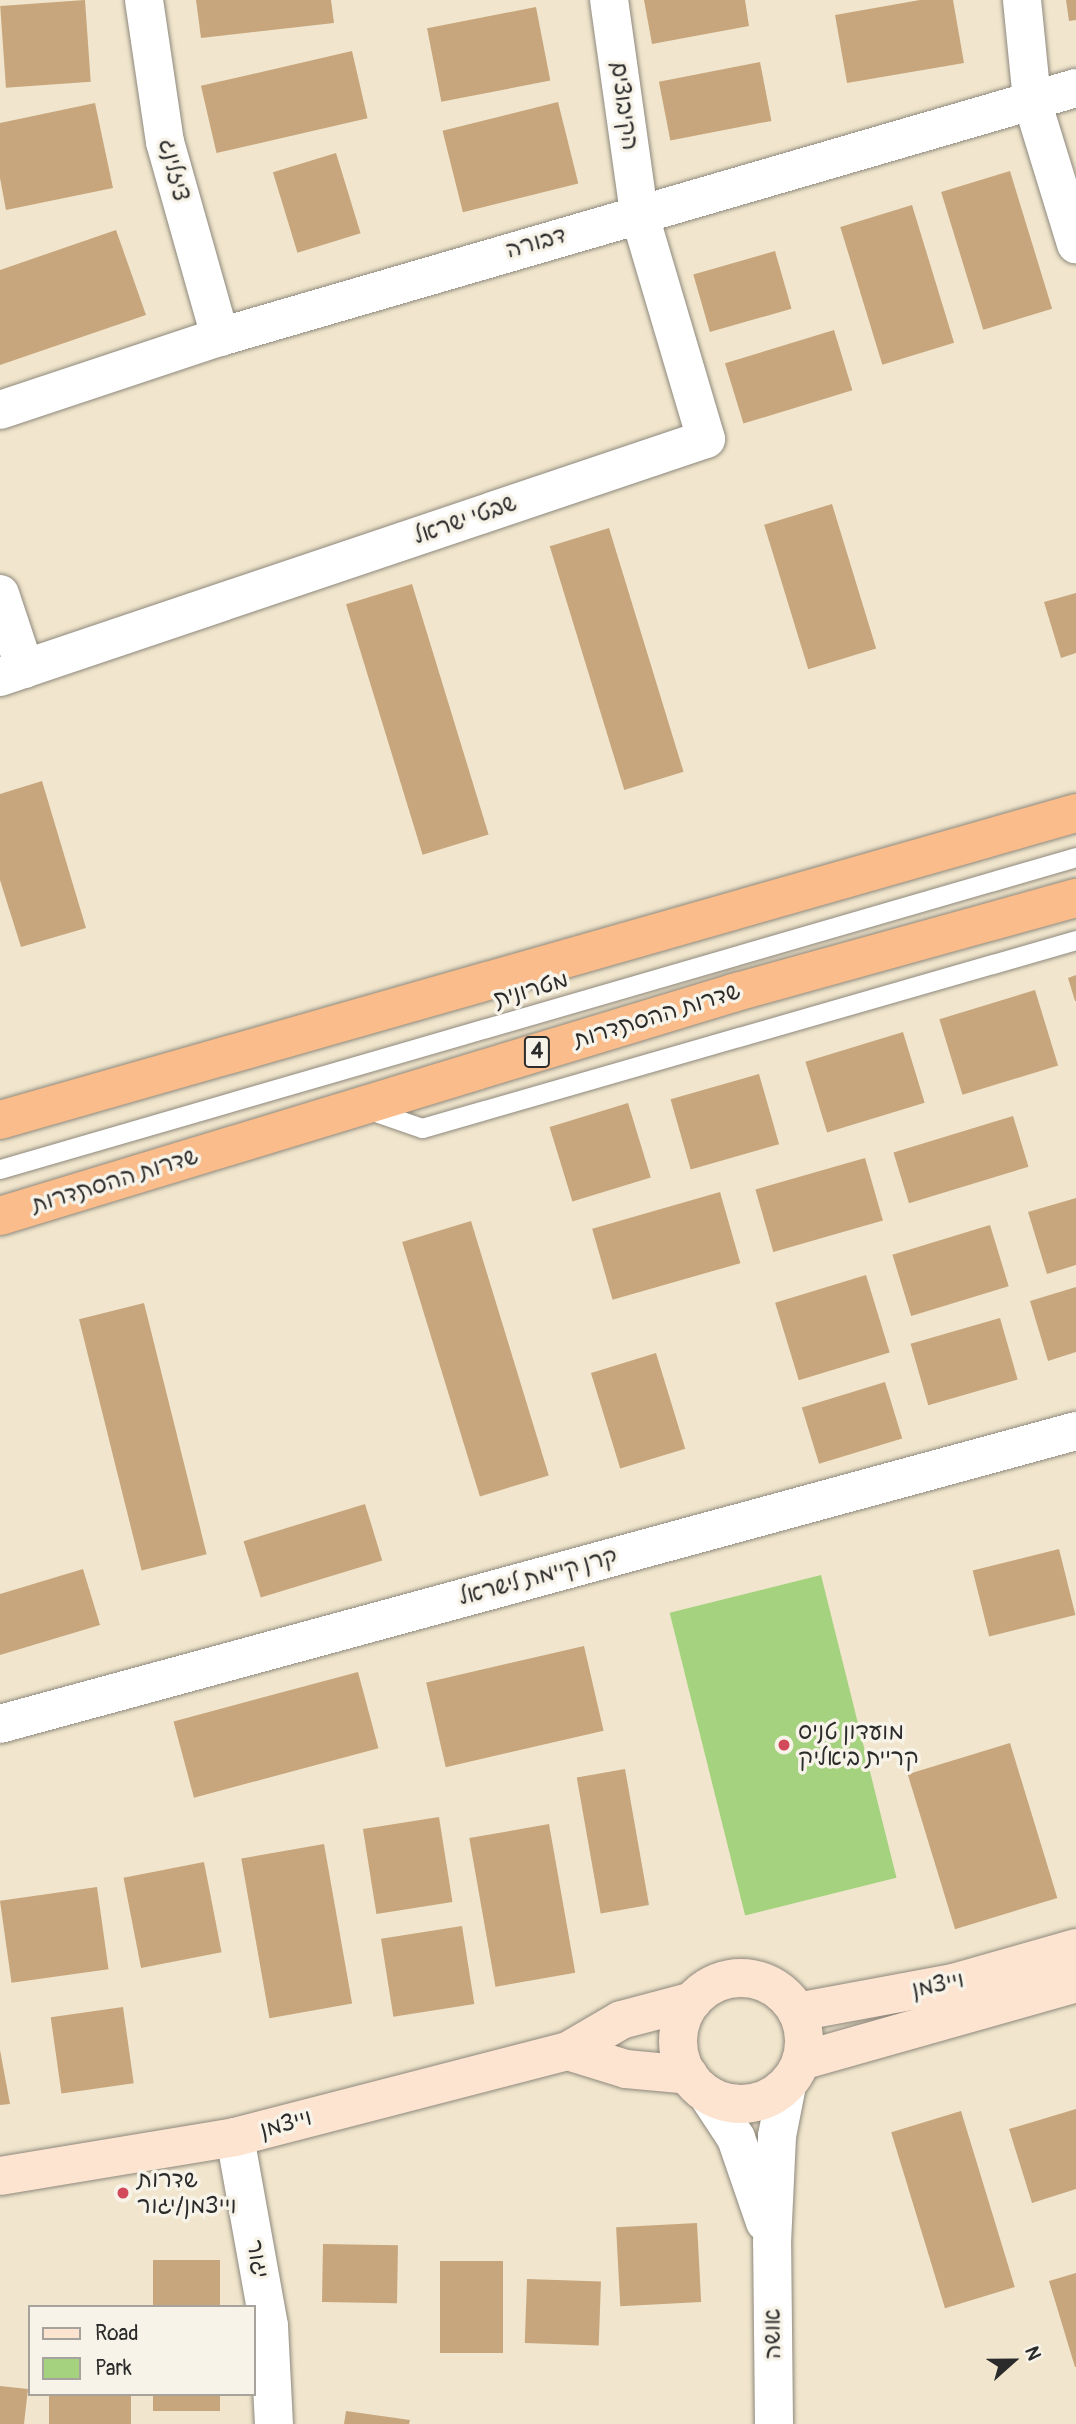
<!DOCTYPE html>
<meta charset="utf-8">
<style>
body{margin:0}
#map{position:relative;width:1076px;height:2424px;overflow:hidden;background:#f1e6cd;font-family:Pangolin,"Playpen Sans Hebrew",sans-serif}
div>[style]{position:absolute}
.green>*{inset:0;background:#a5d27f;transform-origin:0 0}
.building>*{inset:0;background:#c7a67d;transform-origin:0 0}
.roads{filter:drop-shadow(0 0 2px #8e887c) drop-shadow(0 0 2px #8e887c)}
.lane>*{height:19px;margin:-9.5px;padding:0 9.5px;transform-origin:9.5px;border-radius:9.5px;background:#fff}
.street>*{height:38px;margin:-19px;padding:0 19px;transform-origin:19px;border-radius:19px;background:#fff}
.secondary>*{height:38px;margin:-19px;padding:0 19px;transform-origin:19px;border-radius:19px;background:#fde4d0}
.secondary>.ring{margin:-19px;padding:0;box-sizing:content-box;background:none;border:38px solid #fde4d0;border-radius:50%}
.highway>*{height:38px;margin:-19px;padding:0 19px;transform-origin:19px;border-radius:19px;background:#f9bc8a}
.dots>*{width:19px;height:19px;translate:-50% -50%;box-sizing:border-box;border:4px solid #f7f3e8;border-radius:50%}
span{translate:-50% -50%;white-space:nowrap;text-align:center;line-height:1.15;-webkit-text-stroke:7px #f7f3e8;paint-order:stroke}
.shield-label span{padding:2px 5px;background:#f7f3e8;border:2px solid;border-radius:5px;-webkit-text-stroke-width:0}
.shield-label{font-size:21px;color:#2b2b2b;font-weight:700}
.street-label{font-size:23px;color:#2b2b2b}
.poi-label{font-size:23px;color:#2b2b2b}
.left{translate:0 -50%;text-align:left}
.legend{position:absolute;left:28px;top:2305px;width:228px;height:91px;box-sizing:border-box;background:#f7f3e8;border:2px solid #a5a39c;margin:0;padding:9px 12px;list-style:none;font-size:21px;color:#2b2b2b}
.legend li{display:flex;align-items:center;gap:14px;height:35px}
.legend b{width:35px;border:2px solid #a5a39c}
.north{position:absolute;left:978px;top:2326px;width:70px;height:70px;-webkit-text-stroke:5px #f7f3e8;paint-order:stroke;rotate:69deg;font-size:19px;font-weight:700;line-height:28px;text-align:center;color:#2b2b2b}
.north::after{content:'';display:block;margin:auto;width:24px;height:32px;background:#2b2b2b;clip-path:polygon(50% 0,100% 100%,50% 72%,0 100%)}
</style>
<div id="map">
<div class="green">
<i style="left:821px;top:1575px;width:312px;height:156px;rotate:76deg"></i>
</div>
<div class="building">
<i style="left:85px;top:0;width:82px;height:85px;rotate:86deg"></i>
<i style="clip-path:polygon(196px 0,331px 0,334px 23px,201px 38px)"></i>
<i style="clip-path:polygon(644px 0,745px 0,749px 26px,652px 44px)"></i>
<i style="clip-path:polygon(920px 0,953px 0,964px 63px,847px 83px,835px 15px)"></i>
<i style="clip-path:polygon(1066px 0,1076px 0,1076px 20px,1069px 21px)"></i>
<i style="left:536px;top:7px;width:75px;height:111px;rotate:79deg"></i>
<i style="left:352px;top:51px;width:69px;height:155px;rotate:77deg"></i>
<i style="left:760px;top:62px;width:60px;height:103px;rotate:79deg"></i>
<i style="left:558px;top:102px;width:84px;height:119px;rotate:76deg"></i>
<i style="clip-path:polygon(95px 103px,113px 188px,6px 210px,0 178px,0 123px)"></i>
<i style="left:336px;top:153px;width:84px;height:66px;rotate:73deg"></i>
<i style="left:1010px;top:171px;width:144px;height:72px;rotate:73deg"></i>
<i style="left:912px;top:205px;width:144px;height:75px;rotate:73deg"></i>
<i style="clip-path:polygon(116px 230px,146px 315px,0 365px,0 270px)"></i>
<i style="left:775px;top:251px;width:60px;height:85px;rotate:74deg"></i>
<i style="left:834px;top:330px;width:63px;height:114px;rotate:73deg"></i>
<i style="left:832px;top:504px;width:151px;height:71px;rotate:73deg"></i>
<i style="left:609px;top:528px;width:255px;height:62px;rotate:73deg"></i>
<i style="left:412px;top:584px;width:262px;height:69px;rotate:73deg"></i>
<i style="clip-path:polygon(1076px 593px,1076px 653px,1061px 658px,1044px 602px)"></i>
<i style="clip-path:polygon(42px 781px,86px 928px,21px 947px,0 880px,0 794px)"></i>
<i style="clip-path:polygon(1076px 975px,1076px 1001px,1075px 1001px,1068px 978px)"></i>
<i style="left:1035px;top:990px;width:79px;height:100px;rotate:73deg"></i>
<i style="left:903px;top:1032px;width:74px;height:102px;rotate:73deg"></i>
<i style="left:759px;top:1074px;width:73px;height:92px;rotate:74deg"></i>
<i style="left:628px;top:1103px;width:78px;height:82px;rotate:73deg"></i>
<i style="left:1013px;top:1116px;width:53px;height:125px;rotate:73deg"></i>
<i style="left:865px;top:1158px;width:65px;height:114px;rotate:74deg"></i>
<i style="left:720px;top:1192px;width:74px;height:133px;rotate:74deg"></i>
<i style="clip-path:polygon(1076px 1198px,1076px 1265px,1047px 1274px,1028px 1212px)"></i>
<i style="left:471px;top:1221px;width:266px;height:72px;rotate:73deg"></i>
<i style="left:990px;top:1225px;width:64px;height:102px;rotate:73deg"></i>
<i style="left:866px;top:1275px;width:81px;height:95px;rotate:73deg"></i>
<i style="clip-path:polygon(1076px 1287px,1076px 1352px,1048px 1361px,1030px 1301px)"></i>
<i style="left:144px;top:1303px;width:259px;height:67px;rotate:76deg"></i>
<i style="left:1000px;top:1318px;width:64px;height:93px;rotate:74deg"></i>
<i style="left:656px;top:1353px;width:100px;height:68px;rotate:73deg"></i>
<i style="left:885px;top:1382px;width:59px;height:87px;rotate:73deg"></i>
<i style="left:365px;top:1504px;width:59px;height:127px;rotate:73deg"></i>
<i style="left:1059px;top:1549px;width:68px;height:89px;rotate:76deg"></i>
<i style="clip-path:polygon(83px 1569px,100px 1625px,0 1655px,0 1594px)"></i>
<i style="left:584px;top:1646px;width:87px;height:162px;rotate:77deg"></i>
<i style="left:358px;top:1672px;width:79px;height:191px;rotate:75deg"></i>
<i style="left:1010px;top:1743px;width:162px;height:107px;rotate:73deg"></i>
<i style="left:625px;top:1769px;width:138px;height:49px;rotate:80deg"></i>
<i style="left:439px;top:1817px;width:86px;height:77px;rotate:81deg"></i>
<i style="left:549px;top:1824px;width:151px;height:81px;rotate:80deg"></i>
<i style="left:324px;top:1844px;width:162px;height:84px;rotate:80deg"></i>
<i style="left:204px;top:1862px;width:92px;height:82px;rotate:79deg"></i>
<i style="left:97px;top:1887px;width:83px;height:98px;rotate:82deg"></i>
<i style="left:462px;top:1926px;width:79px;height:82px;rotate:81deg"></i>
<i style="left:123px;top:2007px;width:77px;height:73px;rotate:82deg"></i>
<i style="clip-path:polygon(0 2050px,10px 2104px,0 2105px)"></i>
<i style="clip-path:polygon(1076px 2109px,1076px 2189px,1032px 2203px,1009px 2129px)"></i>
<i style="left:961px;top:2111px;width:184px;height:73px;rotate:73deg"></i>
<i style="left:697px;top:2223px;width:79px;height:81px;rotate:87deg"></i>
<i style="left:323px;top:2244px;width:75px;height:58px;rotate:1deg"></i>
<i style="left:153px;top:2260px;width:67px;height:47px"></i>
<i style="left:440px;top:2261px;width:63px;height:92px"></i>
<i style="clip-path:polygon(1076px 2273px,1076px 2367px,1075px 2367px,1049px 2281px)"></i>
<i style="left:527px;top:2279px;width:74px;height:64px;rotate:2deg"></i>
<i style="clip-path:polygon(0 2386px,28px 2389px,24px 2424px,0 2424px)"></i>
<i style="left:49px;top:2394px;width:82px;height:30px"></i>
<i style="left:153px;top:2394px;width:67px;height:17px"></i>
<i style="clip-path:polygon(346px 2411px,410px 2420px,409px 2424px,344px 2424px)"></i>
</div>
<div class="roads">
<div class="lane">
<i style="left:367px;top:1109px;width:58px;rotate:19.1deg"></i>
<i style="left:422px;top:1128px;width:680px;rotate:-16.04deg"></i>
<i style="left:0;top:1169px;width:1120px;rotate:-16.17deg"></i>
</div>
<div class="street">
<i style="left:144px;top:0;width:144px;rotate:81.6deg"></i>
<i style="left:165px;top:142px;width:203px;rotate:74.2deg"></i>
<i style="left:1022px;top:0;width:101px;rotate:84.3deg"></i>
<i style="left:1032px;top:101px;width:150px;rotate:72.9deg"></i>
<i style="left:0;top:410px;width:232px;rotate:-18.4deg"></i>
<i style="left:220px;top:337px;width:891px;rotate:-16.22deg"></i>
<i style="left:0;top:594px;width:79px;rotate:71.6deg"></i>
<i style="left:0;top:677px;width:745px;rotate:-18.63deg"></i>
<i style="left:706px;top:439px;width:236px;rotate:-106.5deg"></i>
<i style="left:639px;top:213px;width:215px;rotate:-98deg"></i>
<i style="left:0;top:1724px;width:1115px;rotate:-15.23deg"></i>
<i style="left:707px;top:2094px;width:53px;rotate:56.6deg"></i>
<i style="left:736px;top:2138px;width:89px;rotate:71deg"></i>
<i style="left:235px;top:2137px;width:192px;rotate:79.8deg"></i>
<i style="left:269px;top:2326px;width:98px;rotate:87.1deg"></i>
<i style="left:774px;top:2424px;width:181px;rotate:-90.6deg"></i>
<i style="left:772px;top:2243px;width:107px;rotate:-87.3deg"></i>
<i style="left:777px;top:2136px;width:52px;rotate:-78.9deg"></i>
</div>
<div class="secondary">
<i class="ring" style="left:678px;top:1978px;width:88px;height:88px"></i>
<i style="left:797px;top:2012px;width:159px;rotate:-10.5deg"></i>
<i style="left:953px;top:1983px;width:128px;rotate:-15.9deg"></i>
<i style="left:568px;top:2051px;width:61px;rotate:17.2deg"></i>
<i style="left:626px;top:2069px;width:63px;rotate:5.4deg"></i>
<i style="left:801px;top:2061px;width:286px;rotate:-15.8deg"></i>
<i style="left:0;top:2176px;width:238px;rotate:-9.4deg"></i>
<i style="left:235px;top:2137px;width:344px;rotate:-14.5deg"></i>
<i style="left:568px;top:2051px;width:61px;rotate:-30.3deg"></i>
<i style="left:621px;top:2020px;width:74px;rotate:-14.8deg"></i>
</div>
<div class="highway">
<i style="left:0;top:1120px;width:1119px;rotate:-15.92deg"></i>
<i style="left:0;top:1216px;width:766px;rotate:-16.92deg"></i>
<i style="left:733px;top:993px;width:356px;rotate:-15.5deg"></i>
</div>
</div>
<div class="dots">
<i style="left:784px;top:1745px;background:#d1495b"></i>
<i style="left:123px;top:2193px;background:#d1495b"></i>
</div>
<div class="shield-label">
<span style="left:537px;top:1052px">4</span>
</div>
<div class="street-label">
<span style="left:624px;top:106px;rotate:82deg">הקיבוצים</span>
<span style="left:174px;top:170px;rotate:76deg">ציזלינג</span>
<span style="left:536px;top:243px;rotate:-16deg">דבורה</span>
<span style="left:465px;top:520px;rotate:-19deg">שבטי ישראל</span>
<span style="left:531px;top:990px;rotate:-16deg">מטרונית</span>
<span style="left:657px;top:1016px;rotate:-17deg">שדרות ההסתדרות</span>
<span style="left:115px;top:1181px;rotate:-17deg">שדרות ההסתדרות</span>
<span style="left:538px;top:1577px;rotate:-15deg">קרן קיימת לישראל</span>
<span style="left:938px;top:1985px;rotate:-12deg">וייצמן</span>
<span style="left:286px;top:2124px;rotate:-15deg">וייצמן</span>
<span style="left:257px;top:2259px;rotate:80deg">יגור</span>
<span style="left:773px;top:2334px;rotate:-91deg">אושה</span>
</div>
<div class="poi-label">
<span class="left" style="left:798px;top:1745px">מועדון טניס<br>קריית ביאליק</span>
<span class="left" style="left:137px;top:2193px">שדרות<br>וייצמן/יגור</span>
</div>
<ul class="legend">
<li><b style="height:9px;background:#fde4d0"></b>Road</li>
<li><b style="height:19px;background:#a5d27f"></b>Park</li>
</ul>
<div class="north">N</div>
</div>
